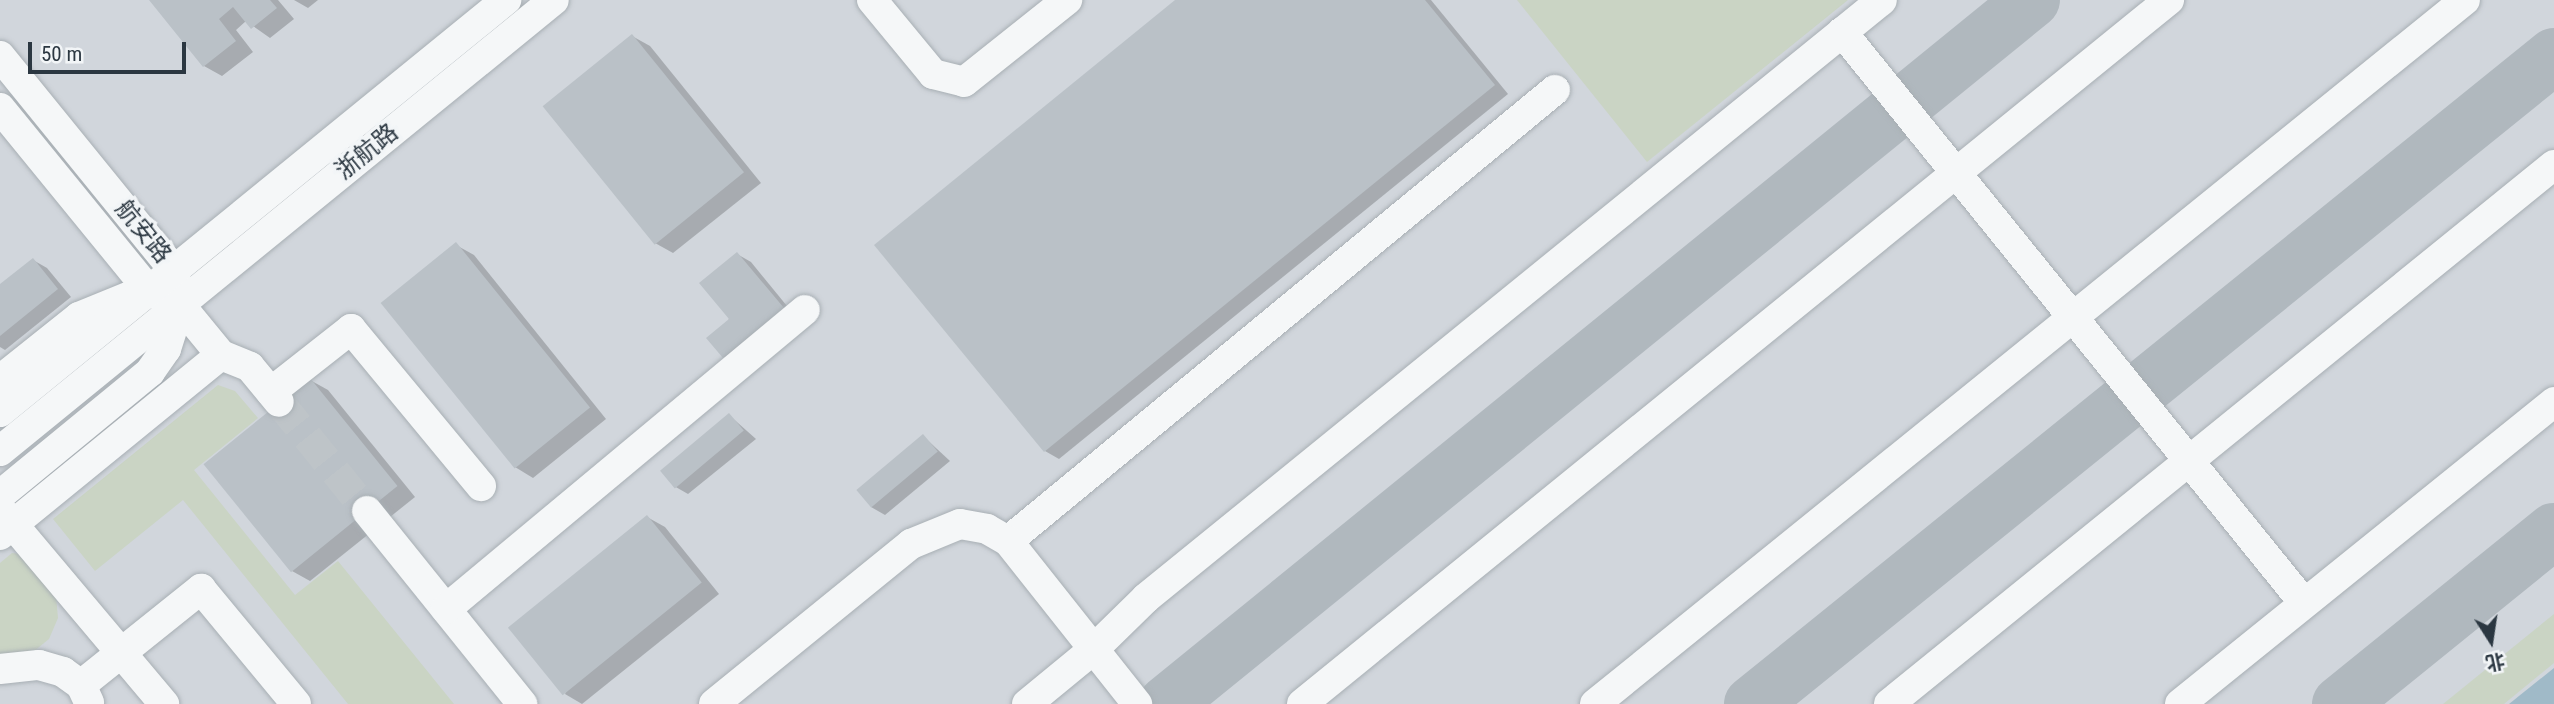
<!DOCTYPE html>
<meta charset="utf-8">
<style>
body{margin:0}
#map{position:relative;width:2554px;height:704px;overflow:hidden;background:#e3e7ea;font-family:"Roboto Condensed","Noto Sans SC",sans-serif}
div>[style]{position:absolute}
.built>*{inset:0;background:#d1d6dc;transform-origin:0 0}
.green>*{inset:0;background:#cad4c4}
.water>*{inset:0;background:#a0bac8}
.shadow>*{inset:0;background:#0003}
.taxiway>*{height:56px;margin:-28px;padding:0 28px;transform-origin:28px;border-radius:28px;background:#b0b8be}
.building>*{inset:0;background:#bac1c7;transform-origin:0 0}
.minor-tunnel>*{height:30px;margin-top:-15px;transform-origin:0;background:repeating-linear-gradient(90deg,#bec4c8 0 30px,transparent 0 45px)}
.roads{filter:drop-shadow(0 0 2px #a8afb4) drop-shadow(0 0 2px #a8afb4)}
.minor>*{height:30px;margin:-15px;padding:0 15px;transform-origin:15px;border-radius:15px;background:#f5f7f8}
span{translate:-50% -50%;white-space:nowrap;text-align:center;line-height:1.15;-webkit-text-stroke:7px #f2f5f7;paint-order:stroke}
.street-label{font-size:24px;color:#2b3741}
.north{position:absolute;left:2456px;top:606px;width:70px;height:70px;-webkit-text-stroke:5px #f2f5f7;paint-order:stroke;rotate:168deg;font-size:19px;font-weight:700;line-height:28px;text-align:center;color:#2b3741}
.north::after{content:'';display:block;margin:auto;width:24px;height:32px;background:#2b3741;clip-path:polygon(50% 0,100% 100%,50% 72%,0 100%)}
.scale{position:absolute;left:28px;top:42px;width:158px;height:32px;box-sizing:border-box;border:4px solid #2b3741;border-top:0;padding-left:9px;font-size:21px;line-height:24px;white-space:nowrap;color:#2b3741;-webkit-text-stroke:5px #f2f5f7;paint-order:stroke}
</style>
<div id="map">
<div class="built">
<i style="left:0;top:0;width:2554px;height:704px"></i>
</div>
<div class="green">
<i style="clip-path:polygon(1517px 0,1848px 0,1647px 162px)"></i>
<i style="clip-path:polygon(218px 385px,235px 391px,258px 418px,194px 470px,295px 595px,338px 561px,454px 704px,348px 704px,183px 500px,95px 571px,53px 519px)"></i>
<i style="clip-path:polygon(12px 553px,22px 554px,56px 596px,58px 618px,49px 639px,33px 652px,0 655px,0 563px)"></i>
<i style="clip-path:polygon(2554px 614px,2554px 663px,2504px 704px,2443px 704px)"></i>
</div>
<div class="water">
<i style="clip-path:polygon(2554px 668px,2554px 704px,2509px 704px)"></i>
</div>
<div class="shadow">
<i style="clip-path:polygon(151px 0,278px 0,294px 19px,270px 38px,246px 21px,236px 30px,253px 52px,222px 76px,204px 66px)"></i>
<i style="clip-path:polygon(294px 0,318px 0,308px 8px)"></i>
<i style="clip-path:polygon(1178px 0,1431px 0,1508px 94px,1059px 459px,1045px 451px)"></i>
<i style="clip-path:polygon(632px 36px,650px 46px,761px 183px,673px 253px,655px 243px)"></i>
<i style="clip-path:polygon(456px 245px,474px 255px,606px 419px,533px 478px,515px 467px)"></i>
<i style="clip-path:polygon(737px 254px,751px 262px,796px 317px,737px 365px,724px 357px)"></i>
<i style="clip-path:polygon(33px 260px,47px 268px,71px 297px,5px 350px,0 347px,0 286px)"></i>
<i style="clip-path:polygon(310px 380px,328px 390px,415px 497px,310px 581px,292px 571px,205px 464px)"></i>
<i style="clip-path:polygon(729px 415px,756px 439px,688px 494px,674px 486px)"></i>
<i style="clip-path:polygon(923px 436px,950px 461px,885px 515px,871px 507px)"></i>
<i style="clip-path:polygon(647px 517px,665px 527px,719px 594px,582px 704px,565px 694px)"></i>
</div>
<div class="taxiway">
<i style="left:1166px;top:704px;width:1116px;rotate:-39.11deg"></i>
<i style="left:1752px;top:704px;width:1031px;rotate:-38.94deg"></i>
<i style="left:2340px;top:704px;width:275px;rotate:-39deg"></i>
</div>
<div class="building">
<i style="clip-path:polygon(149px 0,270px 0,277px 8px,251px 29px,233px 7px,219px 19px,236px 41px,203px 67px)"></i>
<i style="clip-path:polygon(1175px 0,1425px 0,1495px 85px,1044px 452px,874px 245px)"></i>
<i style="left:632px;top:34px;width:178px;height:115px;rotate:51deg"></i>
<i style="left:456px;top:242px;width:213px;height:97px;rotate:51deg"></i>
<i style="clip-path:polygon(737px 252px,784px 308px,723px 358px,706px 338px,729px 319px,699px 283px)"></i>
<i style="clip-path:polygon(33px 258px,58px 289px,0 336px,0 284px)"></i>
<i style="left:310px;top:378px;width:139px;height:137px;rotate:51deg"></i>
<i style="left:729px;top:413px;width:23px;height:90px;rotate:50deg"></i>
<i style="left:923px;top:434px;width:23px;height:87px;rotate:50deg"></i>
<i style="left:647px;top:515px;width:87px;height:179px;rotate:51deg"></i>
</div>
<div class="minor-tunnel">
<i style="left:279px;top:402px;width:140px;rotate:51.1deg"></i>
</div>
<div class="roads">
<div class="minor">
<i style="left:872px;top:0;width:96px;rotate:50.5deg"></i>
<i style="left:933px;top:74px;width:32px;rotate:14deg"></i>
<i style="left:964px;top:82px;width:132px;rotate:-38.5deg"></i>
<i style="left:1842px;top:32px;width:734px;rotate:51.02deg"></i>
<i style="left:0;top:56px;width:276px;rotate:50.9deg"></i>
<i style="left:174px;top:270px;width:36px;rotate:80deg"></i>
<i style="left:180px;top:305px;width:46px;rotate:107.7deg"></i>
<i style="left:166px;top:349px;width:28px;rotate:125deg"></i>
<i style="left:150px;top:372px;width:194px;rotate:140.6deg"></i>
<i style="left:0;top:108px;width:236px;rotate:50.8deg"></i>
<i style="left:149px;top:291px;width:34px;rotate:24deg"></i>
<i style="left:180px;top:305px;width:65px;rotate:50.6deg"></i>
<i style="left:221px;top:355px;width:31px;rotate:22deg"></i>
<i style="left:250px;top:367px;width:45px;rotate:50.4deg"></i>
<i style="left:0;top:380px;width:101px;rotate:-38.6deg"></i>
<i style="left:79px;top:317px;width:53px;rotate:-22.2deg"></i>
<i style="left:271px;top:392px;width:102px;rotate:-38.2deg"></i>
<i style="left:351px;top:329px;width:204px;rotate:50.4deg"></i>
<i style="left:0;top:412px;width:653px;rotate:-39.15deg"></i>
<i style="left:0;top:451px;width:714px;rotate:-39.15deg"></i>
<i style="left:0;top:509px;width:255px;rotate:49.9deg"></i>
<i style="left:367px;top:511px;width:248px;rotate:51.2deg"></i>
<i style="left:0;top:535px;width:285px;rotate:-39.2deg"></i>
<i style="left:1008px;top:541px;width:709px;rotate:-39.51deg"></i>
<i style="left:446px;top:609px;width:467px;rotate:-39.8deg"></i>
<i style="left:0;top:669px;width:39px;rotate:-6deg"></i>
<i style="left:39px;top:665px;width:25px;rotate:16deg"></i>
<i style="left:63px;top:672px;width:22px;rotate:36deg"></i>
<i style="left:81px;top:685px;width:19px;rotate:65deg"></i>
<i style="left:81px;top:685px;width:154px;rotate:-38.7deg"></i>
<i style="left:201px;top:589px;width:149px;rotate:50.4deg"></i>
<i style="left:714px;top:704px;width:254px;rotate:-39.1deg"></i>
<i style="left:911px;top:544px;width:53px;rotate:-22.2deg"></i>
<i style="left:960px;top:524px;width:27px;rotate:10deg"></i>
<i style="left:987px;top:529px;width:24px;rotate:30deg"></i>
<i style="left:1008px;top:541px;width:208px;rotate:51.6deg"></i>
<i style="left:1027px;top:704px;width:87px;rotate:-39.4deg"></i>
<i style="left:1094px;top:649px;width:73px;rotate:-44.4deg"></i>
<i style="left:1146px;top:598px;width:948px;rotate:-39.09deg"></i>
<i style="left:1302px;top:704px;width:1117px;rotate:-39.08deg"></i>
<i style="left:1595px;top:704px;width:1119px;rotate:-38.98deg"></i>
<i style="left:1889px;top:704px;width:856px;rotate:-39.03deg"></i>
<i style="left:2180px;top:704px;width:481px;rotate:-38.9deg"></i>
</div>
</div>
<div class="street-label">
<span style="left:367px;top:152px;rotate:-39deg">浙航路</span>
<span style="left:143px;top:232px;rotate:51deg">航安路</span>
</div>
<div class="north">北</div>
<div class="scale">50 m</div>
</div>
